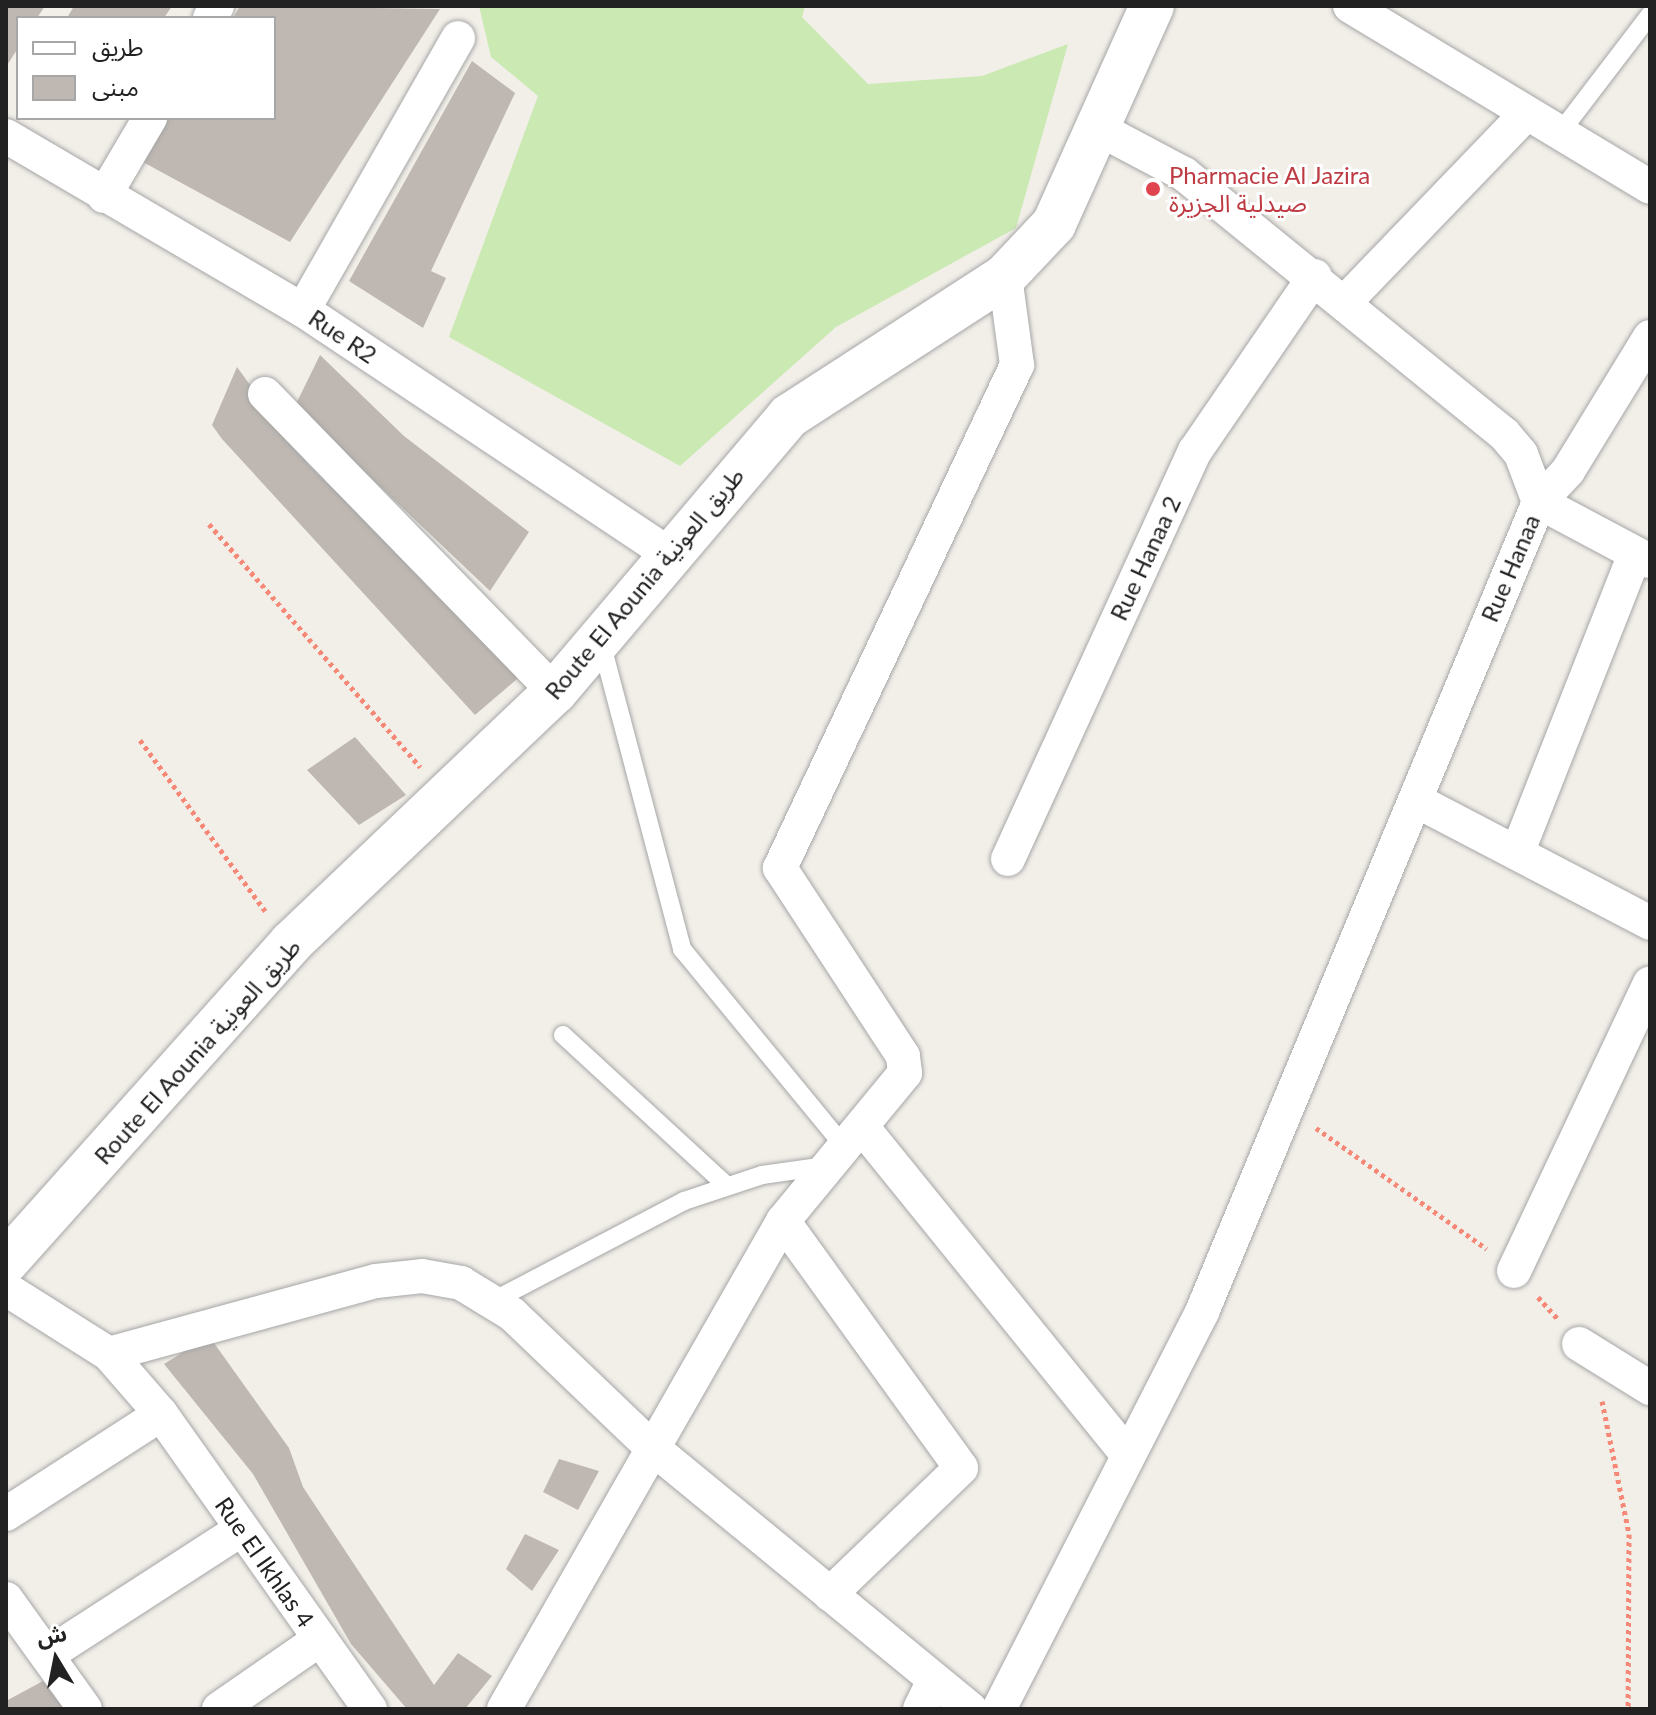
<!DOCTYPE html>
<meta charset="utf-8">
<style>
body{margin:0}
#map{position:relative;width:1656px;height:1715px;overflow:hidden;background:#f2efe9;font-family:Lato,"Noto Sans Arabic",sans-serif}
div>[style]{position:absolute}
.grass>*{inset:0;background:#cbe9b2}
.building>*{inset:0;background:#bfb8b2}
.path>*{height:5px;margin-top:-2.5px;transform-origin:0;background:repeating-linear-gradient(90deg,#f58877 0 4px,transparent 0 8px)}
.roads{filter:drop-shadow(0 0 2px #a6a6a6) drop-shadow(0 0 2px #a6a6a6)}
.service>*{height:18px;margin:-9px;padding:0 9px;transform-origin:9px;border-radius:9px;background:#fff}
.minor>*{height:34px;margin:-17px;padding:0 17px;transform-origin:17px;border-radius:17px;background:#fff}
.tertiary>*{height:44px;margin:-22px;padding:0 22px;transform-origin:22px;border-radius:22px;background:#fff}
.dots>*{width:22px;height:22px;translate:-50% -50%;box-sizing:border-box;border:4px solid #fff;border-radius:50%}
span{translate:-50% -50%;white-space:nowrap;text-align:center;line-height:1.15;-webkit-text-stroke:6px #fff;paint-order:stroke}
.health-label{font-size:24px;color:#be3a42}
.left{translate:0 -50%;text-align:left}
.street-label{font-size:24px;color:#222}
.frame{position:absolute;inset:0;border:8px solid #222;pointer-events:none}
.legend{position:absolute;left:16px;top:16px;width:260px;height:104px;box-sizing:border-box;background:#fff;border:2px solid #a7a7a7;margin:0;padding:10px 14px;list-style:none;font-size:24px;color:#222}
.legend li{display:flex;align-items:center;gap:16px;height:40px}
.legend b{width:40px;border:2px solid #a7a7a7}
.north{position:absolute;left:16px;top:1619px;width:80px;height:80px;-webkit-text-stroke:6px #fff;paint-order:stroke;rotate:350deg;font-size:22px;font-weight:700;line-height:32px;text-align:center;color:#222}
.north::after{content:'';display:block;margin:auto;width:28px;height:36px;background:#222;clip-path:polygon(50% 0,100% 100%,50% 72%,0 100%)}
</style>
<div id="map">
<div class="grass">
<i style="clip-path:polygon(479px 6px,805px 6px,802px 17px,868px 84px,982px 76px,1068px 44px,1016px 228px,836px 327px,680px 466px,449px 337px,538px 96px,491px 57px)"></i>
</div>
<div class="building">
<i style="clip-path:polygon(6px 6px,45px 6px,37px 18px,18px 18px,18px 48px,6px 67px)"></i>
<i style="clip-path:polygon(74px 6px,172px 6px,164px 18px,67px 18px)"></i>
<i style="clip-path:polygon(240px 6px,440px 9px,290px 242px,141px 161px,163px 118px,274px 118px,274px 18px,233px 18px)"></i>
<i style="clip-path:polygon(472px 61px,515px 93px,431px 271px,446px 278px,423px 328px,349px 281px)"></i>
<i style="clip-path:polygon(320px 355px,404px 436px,529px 532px,490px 591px,295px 406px)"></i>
<i style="clip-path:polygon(237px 367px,308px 464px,523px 674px,475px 715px,222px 439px,212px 425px)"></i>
<i style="clip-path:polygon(355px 737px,406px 795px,359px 825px,307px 770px)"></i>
<i style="clip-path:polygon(209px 1336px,289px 1448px,303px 1487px,434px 1685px,458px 1653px,492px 1676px,465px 1709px,407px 1709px,351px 1644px,253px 1474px,164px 1364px)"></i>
<i style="clip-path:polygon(559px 1459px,599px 1471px,578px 1510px,543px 1492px)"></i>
<i style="clip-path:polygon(525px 1534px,559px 1550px,532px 1591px,506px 1569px)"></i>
<i style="clip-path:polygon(43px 1681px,64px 1709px,6px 1709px,6px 1701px)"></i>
</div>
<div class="path">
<i style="left:209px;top:524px;width:322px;rotate:49deg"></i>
<i style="left:140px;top:740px;width:212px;rotate:53.8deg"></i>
<i style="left:1316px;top:1128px;width:209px;rotate:35.3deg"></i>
<i style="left:1538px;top:1297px;width:30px;rotate:48deg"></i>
<i style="left:1602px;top:1401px;width:136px;rotate:78.5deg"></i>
<i style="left:1629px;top:1534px;width:175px;rotate:90.3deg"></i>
</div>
<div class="roads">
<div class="service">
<i style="left:1559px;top:134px;width:150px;rotate:-52.6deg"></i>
<i style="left:601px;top:642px;width:318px;rotate:75.2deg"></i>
<i style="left:682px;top:949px;width:259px;rotate:50.6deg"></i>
<i style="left:563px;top:1035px;width:222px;rotate:42.6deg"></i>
<i style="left:491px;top:1302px;width:218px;rotate:-27.6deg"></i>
<i style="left:684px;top:1201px;width:82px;rotate:-18.4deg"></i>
<i style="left:762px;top:1175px;width:65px;rotate:-8deg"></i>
</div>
<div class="minor">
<i style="left:1350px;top:6px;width:350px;rotate:31.1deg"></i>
<i style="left:210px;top:18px;width:14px;rotate:-60deg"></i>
<i style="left:6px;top:136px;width:344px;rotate:30.4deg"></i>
<i style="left:303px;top:310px;width:440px;rotate:33.7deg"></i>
<i style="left:104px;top:196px;width:91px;rotate:-59.5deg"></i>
<i style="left:1345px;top:302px;width:262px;rotate:-46.1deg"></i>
<i style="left:303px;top:310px;width:313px;rotate:-60.3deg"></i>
<i style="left:1650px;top:337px;width:157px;rotate:121.5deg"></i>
<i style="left:1568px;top:471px;width:42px;rotate:133.1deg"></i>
<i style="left:1539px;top:502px;width:126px;rotate:28deg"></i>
<i style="left:265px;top:394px;width:416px;rotate:45.8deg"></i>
<i style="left:1417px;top:801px;width:263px;rotate:27.6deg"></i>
<i style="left:1518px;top:851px;width:317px;rotate:-68.5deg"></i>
<i style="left:1008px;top:859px;width:449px;rotate:-65.4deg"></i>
<i style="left:1195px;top:451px;width:212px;rotate:-55.6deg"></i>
<i style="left:863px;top:1128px;width:418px;rotate:51deg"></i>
<i style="left:783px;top:1221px;width:304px;rotate:54.2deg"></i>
<i style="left:961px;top:1468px;width:182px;rotate:136.1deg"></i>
<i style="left:1514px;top:1271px;width:318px;rotate:-64.7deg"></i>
<i style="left:6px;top:1289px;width:122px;rotate:32.3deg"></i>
<i style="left:109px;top:1354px;width:79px;rotate:49.1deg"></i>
<i style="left:161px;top:1414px;width:362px;rotate:54.7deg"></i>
<i style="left:1579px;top:1344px;width:84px;rotate:31.8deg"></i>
<i style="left:109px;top:1354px;width:277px;rotate:-15.3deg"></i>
<i style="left:376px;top:1281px;width:46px;rotate:-6.2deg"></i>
<i style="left:422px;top:1276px;width:40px;rotate:10deg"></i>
<i style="left:461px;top:1283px;width:60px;rotate:31.3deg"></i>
<i style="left:512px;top:1314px;width:190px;rotate:43.7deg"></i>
<i style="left:649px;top:1445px;width:416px;rotate:39.4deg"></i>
<i style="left:6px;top:1514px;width:184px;rotate:-32.8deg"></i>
<i style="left:6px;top:1599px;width:135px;rotate:54.3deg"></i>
<i style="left:47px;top:1655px;width:232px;rotate:-32.9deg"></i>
<i style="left:219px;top:1709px;width:123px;rotate:-34.7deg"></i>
<i style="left:504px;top:1709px;width:562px;rotate:-60.24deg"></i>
<i style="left:783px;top:1221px;width:192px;rotate:-50.5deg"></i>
<i style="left:905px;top:1073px;width:17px;rotate:-97deg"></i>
<i style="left:903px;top:1056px;width:225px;rotate:-123.2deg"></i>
<i style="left:780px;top:868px;width:556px;rotate:-64.77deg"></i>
<i style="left:1017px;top:365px;width:90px;rotate:-97.7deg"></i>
<i style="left:920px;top:1709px;width:32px;rotate:-64deg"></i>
<i style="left:999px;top:1709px;width:446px;rotate:-62.9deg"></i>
<i style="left:1202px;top:1312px;width:877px;rotate:-67.41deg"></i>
<i style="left:1539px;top:502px;width:51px;rotate:-110.6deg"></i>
<i style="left:1521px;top:454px;width:26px;rotate:-130deg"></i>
<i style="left:1504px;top:434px;width:412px;rotate:-140.9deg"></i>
<i style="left:1184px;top:174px;width:96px;rotate:-152.1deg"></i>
</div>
<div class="tertiary">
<i style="left:6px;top:1262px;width:428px;rotate:-48.2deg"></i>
<i style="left:291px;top:943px;width:364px;rotate:-43.6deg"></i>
<i style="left:555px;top:692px;width:362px;rotate:-49.7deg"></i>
<i style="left:789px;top:416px;width:257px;rotate:-32.9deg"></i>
<i style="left:1005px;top:276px;width:71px;rotate:-46.7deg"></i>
<i style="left:1054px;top:224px;width:239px;rotate:-65.8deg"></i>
</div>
</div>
<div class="dots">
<i style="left:1153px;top:189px;background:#e0444e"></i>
</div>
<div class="health-label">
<span class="left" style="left:1169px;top:189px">Pharmacie Al Jazira<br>صيدلية الجزيرة</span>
</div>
<div class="street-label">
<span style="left:343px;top:336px;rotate:34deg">Rue R2</span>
<span style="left:1145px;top:558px;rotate:-65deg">Rue Hanaa 2</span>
<span style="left:1510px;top:568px;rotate:-67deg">Rue Hanaa</span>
<span style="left:644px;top:583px;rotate:-50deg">Route El Aounia طريق العونية</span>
<span style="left:197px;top:1051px;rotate:-48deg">Route El Aounia طريق العونية</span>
<span style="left:265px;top:1562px;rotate:55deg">Rue El Ikhlas 4</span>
</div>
<div class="frame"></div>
<ul class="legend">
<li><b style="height:10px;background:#fff"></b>طريق</li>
<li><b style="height:22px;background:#bfb8b2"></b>مبنى</li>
</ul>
<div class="north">ش</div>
</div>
